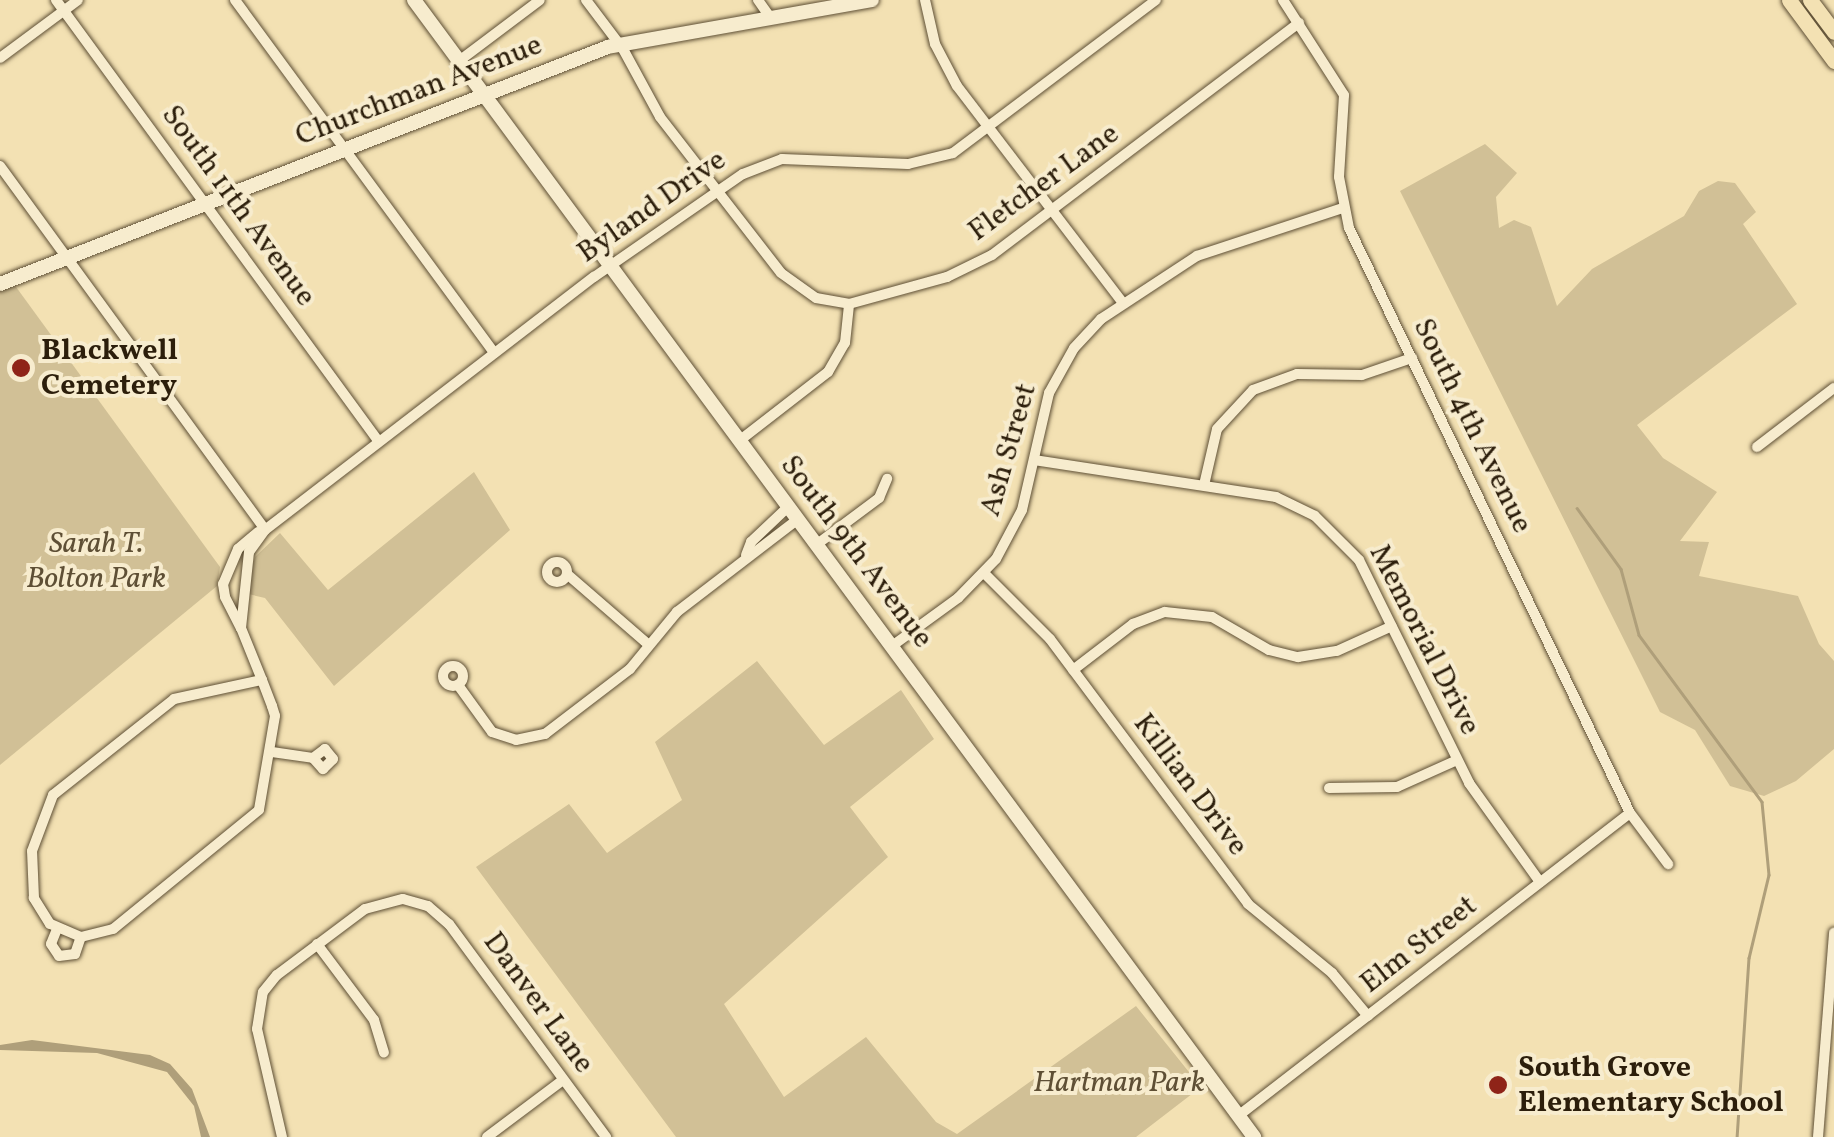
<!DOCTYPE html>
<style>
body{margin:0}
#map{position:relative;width:1834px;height:1137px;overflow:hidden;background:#f3e1b3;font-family:Vollkorn,serif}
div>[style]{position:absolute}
.green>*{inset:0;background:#d1c096}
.water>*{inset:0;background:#af9f7a}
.stream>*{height:2.5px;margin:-1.25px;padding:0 1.25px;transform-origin:1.25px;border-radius:1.25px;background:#af9f7a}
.roads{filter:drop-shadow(0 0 2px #5e4f35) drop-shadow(0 0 2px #5e4f35)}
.street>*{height:10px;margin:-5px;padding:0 5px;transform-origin:5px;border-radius:5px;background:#f7ecce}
.street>.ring{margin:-5px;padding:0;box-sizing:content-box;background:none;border:10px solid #f7ecce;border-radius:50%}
.secondary>*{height:14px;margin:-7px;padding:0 7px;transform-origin:7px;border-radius:7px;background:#f7ecce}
.primary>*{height:15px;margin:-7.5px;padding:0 7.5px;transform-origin:7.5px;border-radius:7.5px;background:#f3e1b3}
.dots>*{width:28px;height:28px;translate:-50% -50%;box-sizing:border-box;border:5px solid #f7ecce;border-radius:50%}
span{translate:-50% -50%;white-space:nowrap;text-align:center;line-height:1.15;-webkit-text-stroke:8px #f7ecce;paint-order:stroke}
.street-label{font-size:30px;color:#2c1e0b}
.poi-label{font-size:30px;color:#2c1e0b;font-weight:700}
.left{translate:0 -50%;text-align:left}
.park-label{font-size:30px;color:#5e4f35;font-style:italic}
</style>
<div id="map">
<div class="green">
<i style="clip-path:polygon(1485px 144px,1517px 173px,1496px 197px,1499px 228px,1514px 220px,1531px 227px,1557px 306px,1592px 269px,1684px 216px,1699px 191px,1718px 181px,1735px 183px,1756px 212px,1743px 224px,1797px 304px,1637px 425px,1663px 458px,1717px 492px,1680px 541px,1709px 542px,1699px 576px,1798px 596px,1819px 644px,1834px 661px,1834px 749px,1796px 781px,1764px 796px,1730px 786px,1695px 730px,1660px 712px,1400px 191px)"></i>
<i style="clip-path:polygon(11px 280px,220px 567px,217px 586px,0 765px,0 284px)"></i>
<i style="clip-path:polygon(474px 472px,510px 530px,334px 686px,265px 598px,244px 593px,255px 557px,280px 533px,328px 590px)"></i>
<i style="clip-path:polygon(757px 661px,824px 745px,901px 690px,934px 739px,850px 807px,888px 857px,724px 1004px,784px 1097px,866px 1037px,936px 1122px,957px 1134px,1136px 1006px,1201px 1087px,1136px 1137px,676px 1137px,476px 867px,569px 804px,607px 853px,682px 800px,655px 742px)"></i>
</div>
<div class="water">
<i style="clip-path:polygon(32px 1040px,150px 1055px,170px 1064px,192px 1089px,210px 1137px,201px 1137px,194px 1106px,167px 1072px,97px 1053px,0 1050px,0 1045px)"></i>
</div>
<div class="stream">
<i style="left:1577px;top:508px;width:75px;rotate:54.2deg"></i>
<i style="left:1621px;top:569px;width:68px;rotate:74.7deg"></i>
<i style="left:1639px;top:635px;width:207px;rotate:53.6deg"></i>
<i style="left:1762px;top:802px;width:73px;rotate:84.5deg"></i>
<i style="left:1769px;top:875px;width:85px;rotate:103.5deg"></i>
<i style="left:1749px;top:958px;width:179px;rotate:93.8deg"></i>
</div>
<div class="roads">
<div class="street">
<i style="left:56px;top:0;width:547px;rotate:53.84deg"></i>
<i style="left:235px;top:0;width:438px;rotate:53.7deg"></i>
<i style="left:586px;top:0;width:61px;rotate:52.9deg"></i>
<i style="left:623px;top:49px;width:77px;rotate:61.4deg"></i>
<i style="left:660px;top:117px;width:197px;rotate:52.2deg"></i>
<i style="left:781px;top:273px;width:43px;rotate:35.5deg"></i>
<i style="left:816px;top:298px;width:34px;rotate:10deg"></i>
<i style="left:849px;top:304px;width:102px;rotate:-15.4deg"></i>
<i style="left:947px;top:277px;width:50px;rotate:-26.1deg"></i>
<i style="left:992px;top:255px;width:385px;rotate:-37.1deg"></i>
<i style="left:758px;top:0;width:21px;rotate:55deg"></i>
<i style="left:925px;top:0;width:45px;rotate:77.2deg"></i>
<i style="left:935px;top:44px;width:47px;rotate:62.4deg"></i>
<i style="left:957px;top:86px;width:272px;rotate:52.6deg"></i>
<i style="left:1283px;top:0;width:113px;rotate:57.3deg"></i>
<i style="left:1344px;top:95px;width:82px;rotate:93.5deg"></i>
<i style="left:1339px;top:177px;width:52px;rotate:78.9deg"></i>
<i style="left:1349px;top:228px;width:649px;rotate:64.34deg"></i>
<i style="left:1630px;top:813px;width:64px;rotate:53.3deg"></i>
<i style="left:0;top:58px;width:97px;rotate:-36.6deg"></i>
<i style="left:459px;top:61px;width:101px;rotate:-37deg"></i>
<i style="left:0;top:166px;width:450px;rotate:53.9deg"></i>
<i style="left:739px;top:441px;width:113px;rotate:-37.8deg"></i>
<i style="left:828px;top:372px;width:34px;rotate:-60deg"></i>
<i style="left:845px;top:343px;width:39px;rotate:-84deg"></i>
<i style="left:1757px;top:447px;width:97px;rotate:-37.5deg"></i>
<i style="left:1034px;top:460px;width:245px;rotate:8.7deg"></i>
<i style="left:1276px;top:497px;width:43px;rotate:26deg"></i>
<i style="left:1315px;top:516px;width:62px;rotate:45deg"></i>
<i style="left:1359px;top:560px;width:249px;rotate:63.7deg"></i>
<i style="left:1469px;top:783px;width:122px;rotate:54.4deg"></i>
<i style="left:1204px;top:485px;width:57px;rotate:-76.9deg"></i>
<i style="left:1217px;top:429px;width:53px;rotate:-47.3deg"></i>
<i style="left:1253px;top:390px;width:47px;rotate:-20deg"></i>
<i style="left:1297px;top:374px;width:65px;rotate:0.9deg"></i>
<i style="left:1362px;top:375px;width:53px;rotate:-18.8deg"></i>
<i style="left:258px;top:532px;width:26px;rotate:140deg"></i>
<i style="left:238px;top:549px;width:38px;rotate:113deg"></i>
<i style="left:223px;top:584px;width:13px;rotate:81deg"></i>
<i style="left:225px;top:597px;width:35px;rotate:63deg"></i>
<i style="left:241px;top:628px;width:56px;rotate:68deg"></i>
<i style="left:262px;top:680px;width:28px;rotate:69deg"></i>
<i style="left:272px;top:706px;width:10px;rotate:73deg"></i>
<i style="left:275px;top:716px;width:95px;rotate:99.7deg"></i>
<i style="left:259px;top:810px;width:188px;rotate:140.8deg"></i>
<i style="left:113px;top:929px;width:33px;rotate:166deg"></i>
<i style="left:81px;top:937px;width:34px;rotate:-157deg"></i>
<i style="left:50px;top:924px;width:31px;rotate:-122deg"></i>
<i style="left:34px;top:898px;width:47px;rotate:-92.4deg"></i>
<i style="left:32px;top:851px;width:60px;rotate:-69.4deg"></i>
<i style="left:53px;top:795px;width:154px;rotate:-38.4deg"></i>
<i style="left:174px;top:699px;width:90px;rotate:-12.2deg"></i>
<i style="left:816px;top:545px;width:79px;rotate:-36.7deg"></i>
<i style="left:879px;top:498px;width:21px;rotate:-67deg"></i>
<i style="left:746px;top:555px;width:14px;rotate:-69deg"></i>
<i style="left:751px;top:542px;width:51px;rotate:-43.4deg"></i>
<i class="ring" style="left:547px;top:562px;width:10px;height:10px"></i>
<i style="left:984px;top:573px;width:93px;rotate:45deg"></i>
<i style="left:1050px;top:639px;width:331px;rotate:53.2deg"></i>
<i style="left:1248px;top:904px;width:109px;rotate:39.4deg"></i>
<i style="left:1332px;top:973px;width:56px;rotate:50.1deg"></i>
<i style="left:567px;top:574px;width:108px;rotate:40.9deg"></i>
<i style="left:241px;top:628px;width:76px;rotate:-84deg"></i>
<i style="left:249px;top:552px;width:27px;rotate:-54deg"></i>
<i style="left:265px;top:530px;width:415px;rotate:-37.6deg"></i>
<i style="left:594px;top:277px;width:181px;rotate:-34.7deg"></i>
<i style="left:743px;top:174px;width:42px;rotate:-21deg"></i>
<i style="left:782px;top:159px;width:126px;rotate:2.3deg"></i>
<i style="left:908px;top:164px;width:46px;rotate:-13.7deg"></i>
<i style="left:953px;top:153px;width:254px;rotate:-37deg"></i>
<i style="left:892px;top:646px;width:82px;rotate:-36deg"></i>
<i style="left:958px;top:598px;width:54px;rotate:-45.7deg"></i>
<i style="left:996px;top:559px;width:55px;rotate:-62deg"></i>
<i style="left:1022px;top:510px;width:120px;rotate:-77deg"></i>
<i style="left:1049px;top:393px;width:51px;rotate:-60.9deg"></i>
<i style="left:1074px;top:348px;width:40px;rotate:-47deg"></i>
<i style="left:1101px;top:319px;width:115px;rotate:-33.3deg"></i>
<i style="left:1197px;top:256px;width:154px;rotate:-18.2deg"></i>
<i class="ring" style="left:443px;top:666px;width:10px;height:10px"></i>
<i style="left:1073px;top:670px;width:76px;rotate:-37.5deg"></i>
<i style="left:1133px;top:624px;width:34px;rotate:-21deg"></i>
<i style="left:1165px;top:612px;width:47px;rotate:6.1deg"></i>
<i style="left:1212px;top:617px;width:66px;rotate:30.1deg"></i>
<i style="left:1269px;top:650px;width:30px;rotate:14deg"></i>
<i style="left:1298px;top:657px;width:39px;rotate:-9deg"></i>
<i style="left:1337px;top:651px;width:60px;rotate:-24.4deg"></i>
<i style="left:458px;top:685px;width:58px;rotate:54.1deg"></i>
<i style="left:492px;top:732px;width:25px;rotate:18deg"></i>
<i style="left:516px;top:740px;width:30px;rotate:-12deg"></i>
<i style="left:545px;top:734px;width:107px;rotate:-37.4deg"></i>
<i style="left:630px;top:669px;width:74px;rotate:-50.5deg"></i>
<i style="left:677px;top:612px;width:151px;rotate:-37.5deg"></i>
<i style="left:272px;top:752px;width:41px;rotate:8.3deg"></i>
<i style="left:313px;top:758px;width:15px;rotate:48deg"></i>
<i style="left:323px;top:769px;width:14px;rotate:-45deg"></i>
<i style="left:333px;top:759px;width:13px;rotate:-129deg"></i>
<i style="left:325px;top:749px;width:15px;rotate:143deg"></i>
<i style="left:1329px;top:788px;width:68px;rotate:-0.8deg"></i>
<i style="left:1397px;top:787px;width:66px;rotate:-24.2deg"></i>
<i style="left:57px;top:929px;width:16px;rotate:112deg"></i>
<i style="left:51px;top:944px;width:14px;rotate:56deg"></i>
<i style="left:59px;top:956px;width:16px;rotate:-7deg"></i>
<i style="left:75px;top:954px;width:18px;rotate:-71deg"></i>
<i style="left:317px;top:944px;width:95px;rotate:53.1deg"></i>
<i style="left:374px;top:1020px;width:34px;rotate:73deg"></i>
<i style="left:1238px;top:1116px;width:495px;rotate:-37.7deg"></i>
<i style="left:282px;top:1137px;width:111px;rotate:-103deg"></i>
<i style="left:257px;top:1029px;width:37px;rotate:-81deg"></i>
<i style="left:263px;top:992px;width:22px;rotate:-51deg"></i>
<i style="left:277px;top:975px;width:110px;rotate:-36.9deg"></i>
<i style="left:365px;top:909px;width:39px;rotate:-15deg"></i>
<i style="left:403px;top:899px;width:26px;rotate:16deg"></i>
<i style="left:428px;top:906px;width:28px;rotate:41deg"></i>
<i style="left:449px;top:924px;width:265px;rotate:53.6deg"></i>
<i style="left:487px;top:1137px;width:95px;rotate:-36.9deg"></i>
<i style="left:1818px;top:1137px;width:205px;rotate:-85.5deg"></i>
</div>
<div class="secondary">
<i style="left:414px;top:0;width:1414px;rotate:53.54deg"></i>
<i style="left:0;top:284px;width:653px;rotate:-21.3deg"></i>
<i style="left:608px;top:47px;width:268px;rotate:-10.1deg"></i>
</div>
<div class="primary">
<i style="left:1789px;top:0;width:76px;rotate:53.6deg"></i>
<i style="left:1810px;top:0;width:40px;rotate:53deg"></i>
</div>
</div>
<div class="dots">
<i style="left:21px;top:368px;background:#8f2418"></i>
<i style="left:1498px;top:1085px;background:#8f2418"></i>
</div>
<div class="street-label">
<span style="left:419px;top:91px;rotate:-21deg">Churchman Avenue</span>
<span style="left:1044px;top:183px;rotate:-36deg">Fletcher Lane</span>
<span style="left:238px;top:206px;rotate:54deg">South 11th Avenue</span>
<span style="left:652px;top:207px;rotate:-35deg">Byland Drive</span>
<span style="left:1472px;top:426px;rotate:64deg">South 4th Avenue</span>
<span style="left:1009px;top:450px;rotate:-74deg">Ash Street</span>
<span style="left:856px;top:552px;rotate:53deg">South 9th Avenue</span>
<span style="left:1424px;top:640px;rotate:63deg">Memorial Drive</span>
<span style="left:1190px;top:785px;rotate:53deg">Killian Drive</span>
<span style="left:1419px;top:945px;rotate:-38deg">Elm Street</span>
<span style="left:538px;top:1003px;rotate:54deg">Danver Lane</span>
</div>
<div class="poi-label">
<span class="left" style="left:41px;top:368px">Blackwell<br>Cemetery</span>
<span class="left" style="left:1518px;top:1085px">South Grove<br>Elementary School</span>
</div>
<div class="park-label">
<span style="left:96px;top:561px">Sarah T.<br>Bolton Park</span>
<span style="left:1119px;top:1083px">Hartman Park</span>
</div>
</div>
